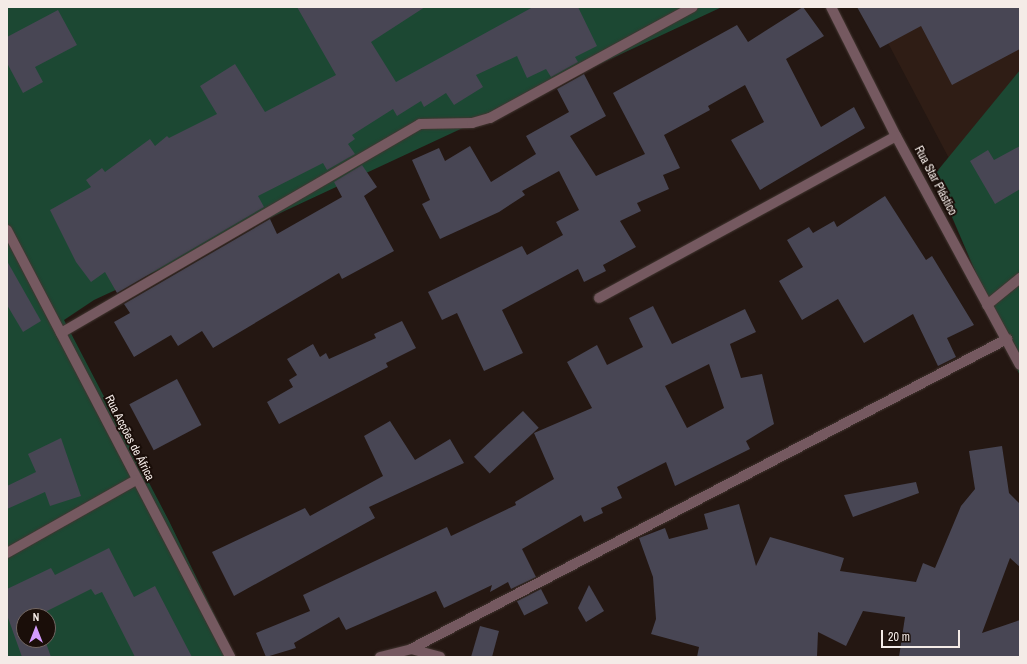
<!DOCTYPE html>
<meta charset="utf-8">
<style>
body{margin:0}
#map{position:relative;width:1027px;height:664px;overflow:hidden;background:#241712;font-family:"Archivo Narrow",sans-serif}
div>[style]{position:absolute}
.built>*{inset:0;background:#2f1d15}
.green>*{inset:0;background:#1c4833}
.building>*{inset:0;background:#484654;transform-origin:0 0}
.roads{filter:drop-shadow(0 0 1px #413530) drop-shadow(0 0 1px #413530)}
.minor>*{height:10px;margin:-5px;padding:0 5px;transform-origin:5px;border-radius:5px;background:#755960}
span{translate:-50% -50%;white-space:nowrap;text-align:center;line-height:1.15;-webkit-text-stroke:4px #1a0e09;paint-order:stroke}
.street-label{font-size:12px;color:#f4ebe7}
.frame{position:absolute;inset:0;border:8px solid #f4ebe7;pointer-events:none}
.north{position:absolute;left:16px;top:608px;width:40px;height:40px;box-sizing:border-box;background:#1a0e09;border:1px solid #716662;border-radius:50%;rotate:0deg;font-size:11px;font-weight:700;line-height:16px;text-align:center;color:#f4ebe7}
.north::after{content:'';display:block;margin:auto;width:14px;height:18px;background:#d39cfd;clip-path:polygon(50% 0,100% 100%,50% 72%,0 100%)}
.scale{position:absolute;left:881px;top:630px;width:79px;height:18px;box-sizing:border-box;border:2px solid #f4ebe7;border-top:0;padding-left:5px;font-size:12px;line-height:14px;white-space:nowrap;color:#f4ebe7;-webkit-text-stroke:3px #1a0e09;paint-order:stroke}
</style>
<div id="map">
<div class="built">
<i style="clip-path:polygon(869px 7px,1020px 7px,1020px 148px,961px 181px)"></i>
</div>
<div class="green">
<i style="clip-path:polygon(evenodd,7px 7px,722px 7px,94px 300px,64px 320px,169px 521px,235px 657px,7px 657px,7px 7px,24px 616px,48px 616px,48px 640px,24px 640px,24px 616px)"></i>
<i style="clip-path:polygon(1020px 70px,1020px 376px,934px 175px)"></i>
</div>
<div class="building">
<i style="clip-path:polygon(297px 7px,425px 7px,371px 42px,396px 82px,533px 7px,578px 7px,597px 46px,575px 57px,578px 62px,551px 77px,546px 69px,527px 78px,517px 56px,476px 75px,483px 87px,454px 105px,446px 93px,424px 107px,421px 101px,397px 116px,393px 109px,352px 135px,355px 139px,348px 144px,355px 154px,327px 170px,323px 163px,258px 196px,264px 207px,117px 293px,105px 272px,91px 282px,76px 262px,50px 210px,91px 187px,86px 180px,102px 168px,105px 172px,150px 139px,155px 146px,167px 136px,169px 138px,217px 114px,200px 86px,235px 64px,265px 112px,336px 75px)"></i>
<i style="clip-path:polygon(803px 7px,824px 36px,786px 59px,821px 127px,854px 107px,865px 128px,760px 190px,731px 140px,764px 122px,745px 85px,708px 106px,710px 110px,664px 135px,680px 168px,663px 175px,669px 189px,637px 203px,641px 211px,620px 221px,636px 247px,603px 265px,606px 271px,584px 282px,578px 269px,502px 310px,523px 353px,484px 371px,457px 313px,442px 320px,428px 292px,522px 246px,527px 255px,563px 235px,556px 222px,579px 210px,559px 171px,522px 191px,525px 195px,499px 212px,440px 239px,422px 204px,430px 200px,412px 160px,439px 148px,445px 161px,470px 146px,491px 182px,536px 154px,526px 136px,569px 112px,557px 89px,584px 74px,606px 116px,570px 136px,596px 176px,645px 154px,613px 93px,737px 25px,748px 42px)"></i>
<i style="clip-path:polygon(857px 7px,1020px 7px,1020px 49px,952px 85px,921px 26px,880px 48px)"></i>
<i style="clip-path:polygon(58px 10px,77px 45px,35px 67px,43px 82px,23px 93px,7px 63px,7px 37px)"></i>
<i style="clip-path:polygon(1020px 146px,1020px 189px,995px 204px,970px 161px,988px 150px,994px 160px)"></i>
<i style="clip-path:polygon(362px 165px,377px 187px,364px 196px,394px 251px,342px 279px,339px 273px,213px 348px,202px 331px,178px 346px,171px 335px,134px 357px,114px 322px,130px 313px,124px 304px,270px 219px,277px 234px,342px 197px,334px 182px)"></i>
<i style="clip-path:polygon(885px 196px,926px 260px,932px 256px,974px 325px,947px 338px,956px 357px,938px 366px,913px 314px,864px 343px,838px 299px,802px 320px,779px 281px,803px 267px,787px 240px,809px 227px,813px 233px,834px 221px,837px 227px)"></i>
<i style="clip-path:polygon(7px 261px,41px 321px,23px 332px,7px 305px)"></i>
<i style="clip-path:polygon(evenodd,653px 306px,672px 344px,745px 309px,756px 332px,730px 344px,741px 378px,762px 374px,774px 424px,746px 441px,750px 449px,675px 486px,666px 462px,617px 487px,622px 498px,601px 508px,603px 513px,584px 522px,581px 515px,522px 549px,536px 577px,511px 589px,508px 582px,490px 592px,492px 585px,444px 608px,436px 591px,346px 630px,339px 617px,294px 643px,296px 648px,266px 657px,256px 633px,310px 611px,303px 595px,447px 527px,451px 536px,516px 505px,515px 502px,554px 479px,534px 433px,592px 408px,567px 362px,597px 345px,607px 365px,643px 347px,629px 318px,653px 306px,709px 364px,724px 408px,687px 428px,665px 386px,709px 364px)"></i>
<i style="clip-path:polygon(402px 321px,416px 348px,386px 363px,388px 367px,279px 424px,267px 402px,293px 387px,289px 380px,297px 375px,287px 359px,313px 344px,320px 357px,326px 353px,329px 359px,376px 338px,374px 334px)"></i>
<i style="left:177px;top:379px;width:52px;height:54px;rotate:62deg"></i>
<i style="left:523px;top:411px;width:23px;height:67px;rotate:47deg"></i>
<i style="clip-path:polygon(390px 421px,415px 460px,450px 439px,464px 463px,369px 507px,375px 518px,234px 596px,212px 552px,305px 508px,310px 516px,383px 476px,364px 436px)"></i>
<i style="clip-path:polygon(61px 438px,81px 496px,50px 506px,45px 492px,7px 509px,7px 486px,36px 472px,28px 454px)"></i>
<i style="clip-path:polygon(1002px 446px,1009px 493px,1020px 504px,1020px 567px,1010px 558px,982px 633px,1020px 620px,1020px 657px,899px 657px,905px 617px,863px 611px,846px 646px,818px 632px,817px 657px,697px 657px,699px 647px,651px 634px,656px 619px,653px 577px,639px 538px,665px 528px,669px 539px,708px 529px,704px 514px,739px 504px,756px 566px,770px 537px,844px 558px,840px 571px,916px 582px,923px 563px,935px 568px,961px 506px,975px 489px,969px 451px)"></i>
<i style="clip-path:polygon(916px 482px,919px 493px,853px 517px,844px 495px)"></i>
<i style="clip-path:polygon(109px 548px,134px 597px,155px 586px,192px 657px,135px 657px,102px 592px,95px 595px,91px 589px,37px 616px,24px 616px,24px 640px,45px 640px,51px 657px,22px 657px,7px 615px,7px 589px,51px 568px,55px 575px)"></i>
<i style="clip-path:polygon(589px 585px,604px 611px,586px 622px,578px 608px)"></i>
<i style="left:541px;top:589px;width:16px;height:27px;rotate:63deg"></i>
<i style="clip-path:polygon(480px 626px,499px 631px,492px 657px,471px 657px)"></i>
</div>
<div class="roads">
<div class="minor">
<i style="left:831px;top:7px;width:144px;rotate:63.3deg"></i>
<i style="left:896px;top:136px;width:260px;rotate:61.6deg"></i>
<i style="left:7px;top:230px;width:482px;rotate:62.4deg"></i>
<i style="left:599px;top:298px;width:338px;rotate:-28.6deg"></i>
<i style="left:987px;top:305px;width:43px;rotate:-39.3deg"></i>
<i style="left:61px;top:333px;width:415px;rotate:-30.2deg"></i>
<i style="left:420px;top:124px;width:52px;rotate:-1.1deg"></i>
<i style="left:472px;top:123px;width:19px;rotate:-16deg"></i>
<i style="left:490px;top:118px;width:231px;rotate:-28.7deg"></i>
<i style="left:7px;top:553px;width:148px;rotate:-29.5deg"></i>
<i style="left:411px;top:649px;width:30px;rotate:15deg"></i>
<i style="left:380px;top:657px;width:32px;rotate:-14deg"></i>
<i style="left:411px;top:649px;width:672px;rotate:-27.48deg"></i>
</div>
</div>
<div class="street-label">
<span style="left:935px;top:181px;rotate:62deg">Rua Star Plástico</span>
<span style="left:129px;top:438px;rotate:63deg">Rua Acções de África</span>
</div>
<div class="frame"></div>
<div class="north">N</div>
<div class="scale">20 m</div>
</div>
